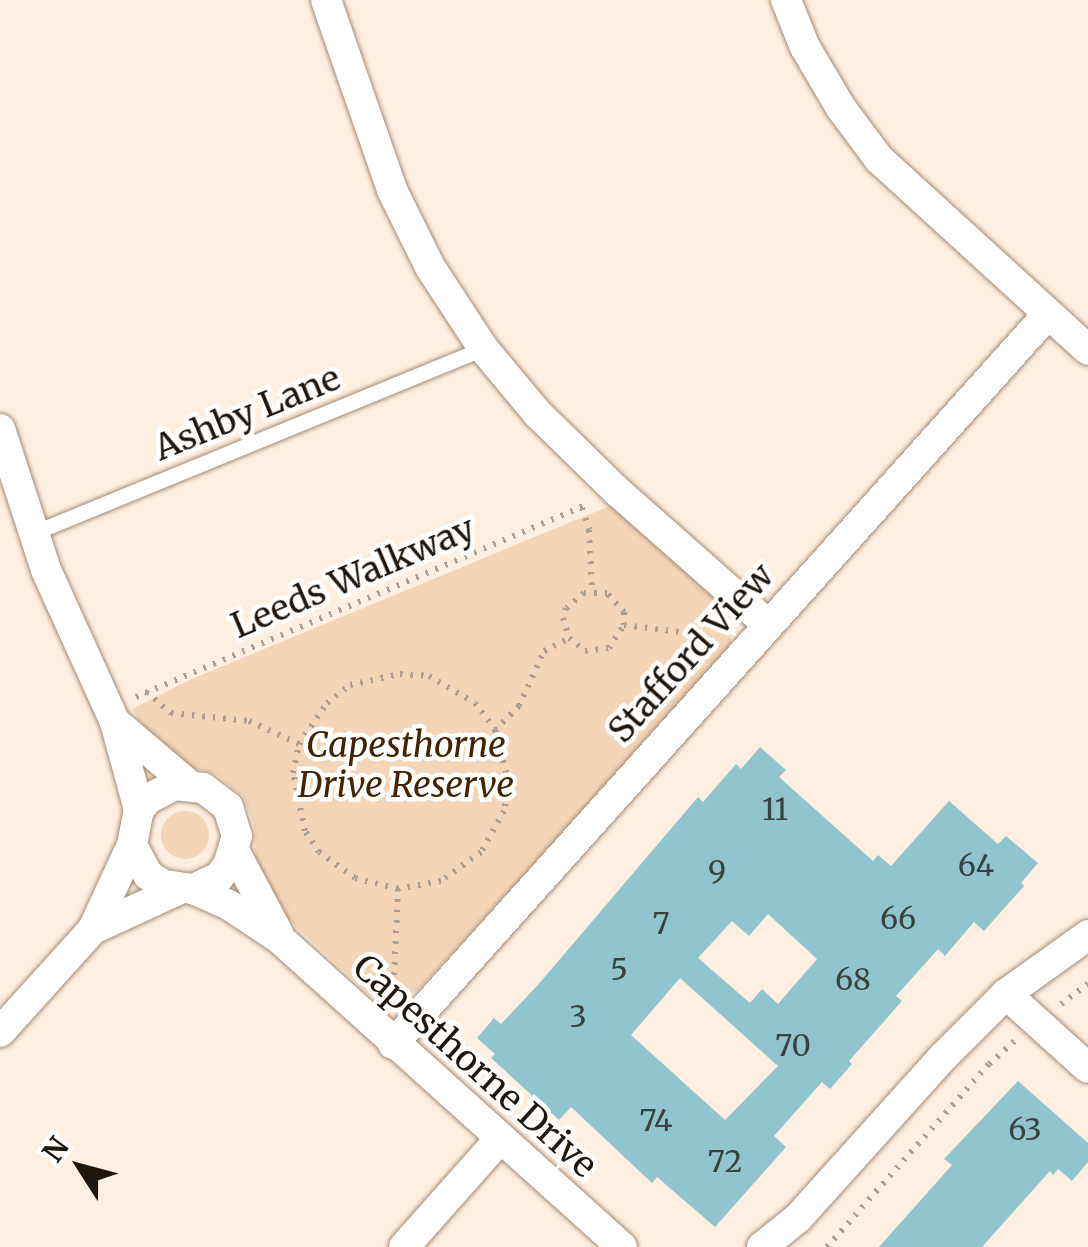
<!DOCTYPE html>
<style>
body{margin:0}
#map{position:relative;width:1088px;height:1247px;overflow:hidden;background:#ffefe0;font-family:Merriweather,serif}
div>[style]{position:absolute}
.green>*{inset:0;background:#f4d5b8}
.round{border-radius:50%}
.building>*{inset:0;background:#90c5cf}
.path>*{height:6px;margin-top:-3px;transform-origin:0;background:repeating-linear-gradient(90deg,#ad9f93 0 2.5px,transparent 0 10.5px)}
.roads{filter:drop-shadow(0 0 2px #a48b74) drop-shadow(0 0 2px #a48b74)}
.service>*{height:15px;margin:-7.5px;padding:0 7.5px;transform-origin:7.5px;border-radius:7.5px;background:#fff}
.minor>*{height:30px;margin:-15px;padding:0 15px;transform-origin:15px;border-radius:15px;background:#fff}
span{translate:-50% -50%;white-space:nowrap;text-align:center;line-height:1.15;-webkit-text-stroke:9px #fff;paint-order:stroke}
.number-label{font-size:30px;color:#3b423e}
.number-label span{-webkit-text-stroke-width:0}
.street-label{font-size:35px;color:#1f160d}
.park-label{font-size:35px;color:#432300;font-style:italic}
.north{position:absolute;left:30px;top:1117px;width:100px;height:100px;-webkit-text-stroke:8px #fff;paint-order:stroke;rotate:306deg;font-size:28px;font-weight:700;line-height:40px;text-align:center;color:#1f160d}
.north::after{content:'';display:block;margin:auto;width:35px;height:45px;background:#1f160d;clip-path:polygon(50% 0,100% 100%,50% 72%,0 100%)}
</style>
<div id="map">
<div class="green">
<i style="clip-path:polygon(612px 505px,722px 605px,731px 621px,731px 643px,700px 685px,419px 989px,397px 1001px,370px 995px,290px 921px,273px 899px,255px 863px,254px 824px,243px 796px,217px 775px,186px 766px,155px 744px,132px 709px,187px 681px)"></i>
<i class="round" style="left:161px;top:811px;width:48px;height:48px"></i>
</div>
<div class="building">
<i style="clip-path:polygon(evenodd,760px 747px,786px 770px,779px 777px,873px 861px,878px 855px,891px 866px,949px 801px,998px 844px,1006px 836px,1038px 863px,1021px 883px,1024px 886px,984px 931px,974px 922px,945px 956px,938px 949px,896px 996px,902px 1001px,849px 1061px,852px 1064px,830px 1089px,822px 1082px,774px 1136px,786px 1147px,715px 1227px,657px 1177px,652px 1183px,571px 1107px,559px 1120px,491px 1058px,495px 1054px,477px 1038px,494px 1018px,501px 1024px,537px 986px,698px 797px,703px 802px,736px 764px,741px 769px,760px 747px,768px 914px,817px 959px,778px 1004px,762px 989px,750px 1003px,698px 958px,732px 921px,749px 936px,768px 914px,760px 747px,680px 978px,778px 1066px,725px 1120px,631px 1035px,680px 978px)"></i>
<i style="clip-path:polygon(1018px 1081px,1088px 1143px,1088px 1162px,1072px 1181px,1058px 1169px,1053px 1175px,1050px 1171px,982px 1247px,879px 1247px,952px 1165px,944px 1159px)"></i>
</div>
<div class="path">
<i style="left:582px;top:508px;width:23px;rotate:72deg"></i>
<i style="left:589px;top:530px;width:61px;rotate:87.2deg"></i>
<i style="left:624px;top:625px;width:65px;rotate:7deg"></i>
<i style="left:146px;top:692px;width:33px;rotate:40deg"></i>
<i style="left:171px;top:713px;width:78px;rotate:5.9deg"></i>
<i style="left:249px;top:721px;width:55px;rotate:24.7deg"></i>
<i style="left:136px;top:697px;width:492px;rotate:-23.1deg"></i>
<i style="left:495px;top:730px;width:34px;rotate:-45deg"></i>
<i style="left:519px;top:706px;width:60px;rotate:-65.6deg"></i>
<i style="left:544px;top:651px;width:28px;rotate:-27deg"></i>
<i style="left:569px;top:638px;width:21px;rotate:39deg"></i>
<i style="left:585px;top:651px;width:24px;rotate:-7deg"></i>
<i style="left:609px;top:648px;width:27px;rotate:-57deg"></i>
<i style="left:624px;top:625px;width:13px;rotate:-90deg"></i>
<i style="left:624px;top:612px;width:25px;rotate:-132deg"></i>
<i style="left:607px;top:593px;width:23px;rotate:180deg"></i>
<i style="left:584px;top:593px;width:23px;rotate:140deg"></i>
<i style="left:566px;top:608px;width:10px;rotate:107deg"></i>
<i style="left:563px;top:618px;width:21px;rotate:73deg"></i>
<i style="left:393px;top:996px;width:107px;rotate:-87.3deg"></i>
<i style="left:398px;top:889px;width:44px;rotate:-165.7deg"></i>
<i style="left:355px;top:878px;width:44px;rotate:-144.2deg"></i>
<i style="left:319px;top:852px;width:25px;rotate:-124deg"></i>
<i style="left:305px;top:831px;width:59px;rotate:-101.7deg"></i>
<i style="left:293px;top:773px;width:30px;rotate:-78deg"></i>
<i style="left:299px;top:744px;width:50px;rotate:-55.7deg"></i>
<i style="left:327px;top:703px;width:29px;rotate:-38deg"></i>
<i style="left:350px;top:685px;width:51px;rotate:-12.4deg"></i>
<i style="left:400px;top:674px;width:29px;rotate:4deg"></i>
<i style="left:429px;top:676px;width:53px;rotate:30.4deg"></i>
<i style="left:475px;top:703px;width:34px;rotate:53deg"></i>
<i style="left:495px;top:730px;width:55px;rotate:75.2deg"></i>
<i style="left:509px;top:783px;width:28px;rotate:100deg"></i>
<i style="left:504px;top:811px;width:47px;rotate:119.3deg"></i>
<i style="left:481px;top:852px;width:49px;rotate:144.1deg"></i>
<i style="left:441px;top:881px;width:44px;rotate:169.5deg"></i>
<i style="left:1061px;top:1004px;width:34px;rotate:-37deg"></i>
<i style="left:827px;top:1247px;width:244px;rotate:-48.5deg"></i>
<i style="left:989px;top:1064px;width:36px;rotate:-42deg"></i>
</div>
<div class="roads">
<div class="service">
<i style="left:33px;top:533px;width:487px;rotate:-22.3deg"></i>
</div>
<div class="minor">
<i style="left:326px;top:0;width:201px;rotate:70.8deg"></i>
<i style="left:392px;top:190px;width:86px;rotate:63.7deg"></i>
<i style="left:430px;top:267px;width:97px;rotate:56.8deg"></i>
<i style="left:483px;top:348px;width:86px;rotate:50.2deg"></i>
<i style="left:538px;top:414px;width:112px;rotate:44.3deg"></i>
<i style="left:618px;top:492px;width:199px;rotate:41.5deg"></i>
<i style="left:786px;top:0;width:51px;rotate:68deg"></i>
<i style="left:805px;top:47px;width:71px;rotate:59.5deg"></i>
<i style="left:841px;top:108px;width:64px;rotate:53.3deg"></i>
<i style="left:879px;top:159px;width:283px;rotate:42.4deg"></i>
<i style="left:0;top:429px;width:148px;rotate:71.9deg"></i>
<i style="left:46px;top:570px;width:167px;rotate:65.6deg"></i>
<i style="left:115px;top:722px;width:91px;rotate:74.7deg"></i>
<i style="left:115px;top:722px;width:96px;rotate:40.3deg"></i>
<i style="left:235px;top:852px;width:92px;rotate:62deg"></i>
<i style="left:193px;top:889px;width:39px;rotate:24deg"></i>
<i style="left:229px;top:905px;width:61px;rotate:33.7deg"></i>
<i style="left:280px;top:939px;width:460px;rotate:42deg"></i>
<i style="left:93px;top:929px;width:96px;rotate:-24.7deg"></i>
<i style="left:1006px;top:994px;width:110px;rotate:42.1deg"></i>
<i style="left:0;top:1032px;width:139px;rotate:-47.9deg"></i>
<i style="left:93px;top:929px;width:93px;rotate:-65.1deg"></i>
<i style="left:132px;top:845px;width:36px;rotate:-79deg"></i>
<i style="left:139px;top:810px;width:14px;rotate:-51deg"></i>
<i style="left:148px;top:799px;width:30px;rotate:-28deg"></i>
<i style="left:174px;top:785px;width:29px;rotate:6deg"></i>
<i style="left:203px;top:788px;width:31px;rotate:37deg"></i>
<i style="left:228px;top:807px;width:30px;rotate:73deg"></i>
<i style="left:237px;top:836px;width:30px;rotate:107deg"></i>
<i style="left:228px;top:865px;width:15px;rotate:127deg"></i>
<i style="left:219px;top:877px;width:29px;rotate:155deg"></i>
<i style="left:193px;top:889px;width:30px;rotate:-172deg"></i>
<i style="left:163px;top:885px;width:18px;rotate:-146deg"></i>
<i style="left:148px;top:875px;width:34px;rotate:-118deg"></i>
<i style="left:393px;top:1044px;width:981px;rotate:-48.1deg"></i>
<i style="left:404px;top:1247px;width:144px;rotate:-48.4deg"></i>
<i style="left:762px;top:1247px;width:46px;rotate:-38.9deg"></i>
<i style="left:798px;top:1218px;width:218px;rotate:-48deg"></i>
<i style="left:944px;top:1056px;width:88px;rotate:-45deg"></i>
<i style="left:1006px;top:994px;width:101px;rotate:-35.7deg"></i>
</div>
</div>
<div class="number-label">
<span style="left:775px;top:809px">11</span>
<span style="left:976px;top:865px">64</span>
<span style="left:717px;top:871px">9</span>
<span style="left:898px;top:918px">66</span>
<span style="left:661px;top:923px">7</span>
<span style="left:619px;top:969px">5</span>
<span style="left:853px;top:979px">68</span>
<span style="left:578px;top:1016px">3</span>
<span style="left:793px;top:1045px">70</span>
<span style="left:656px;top:1120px">74</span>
<span style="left:1025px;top:1129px">63</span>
<span style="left:725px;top:1161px">72</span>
</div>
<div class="street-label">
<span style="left:247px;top:413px;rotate:-22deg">Ashby Lane</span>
<span style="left:353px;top:577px;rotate:-23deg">Leeds Walkway</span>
<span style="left:691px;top:653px;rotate:-48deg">Stafford View</span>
<span style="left:475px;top:1066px;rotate:42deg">Capesthorne Drive</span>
</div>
<div class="park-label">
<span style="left:406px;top:765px">Capesthorne<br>Drive Reserve</span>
</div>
<div class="north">N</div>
</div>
